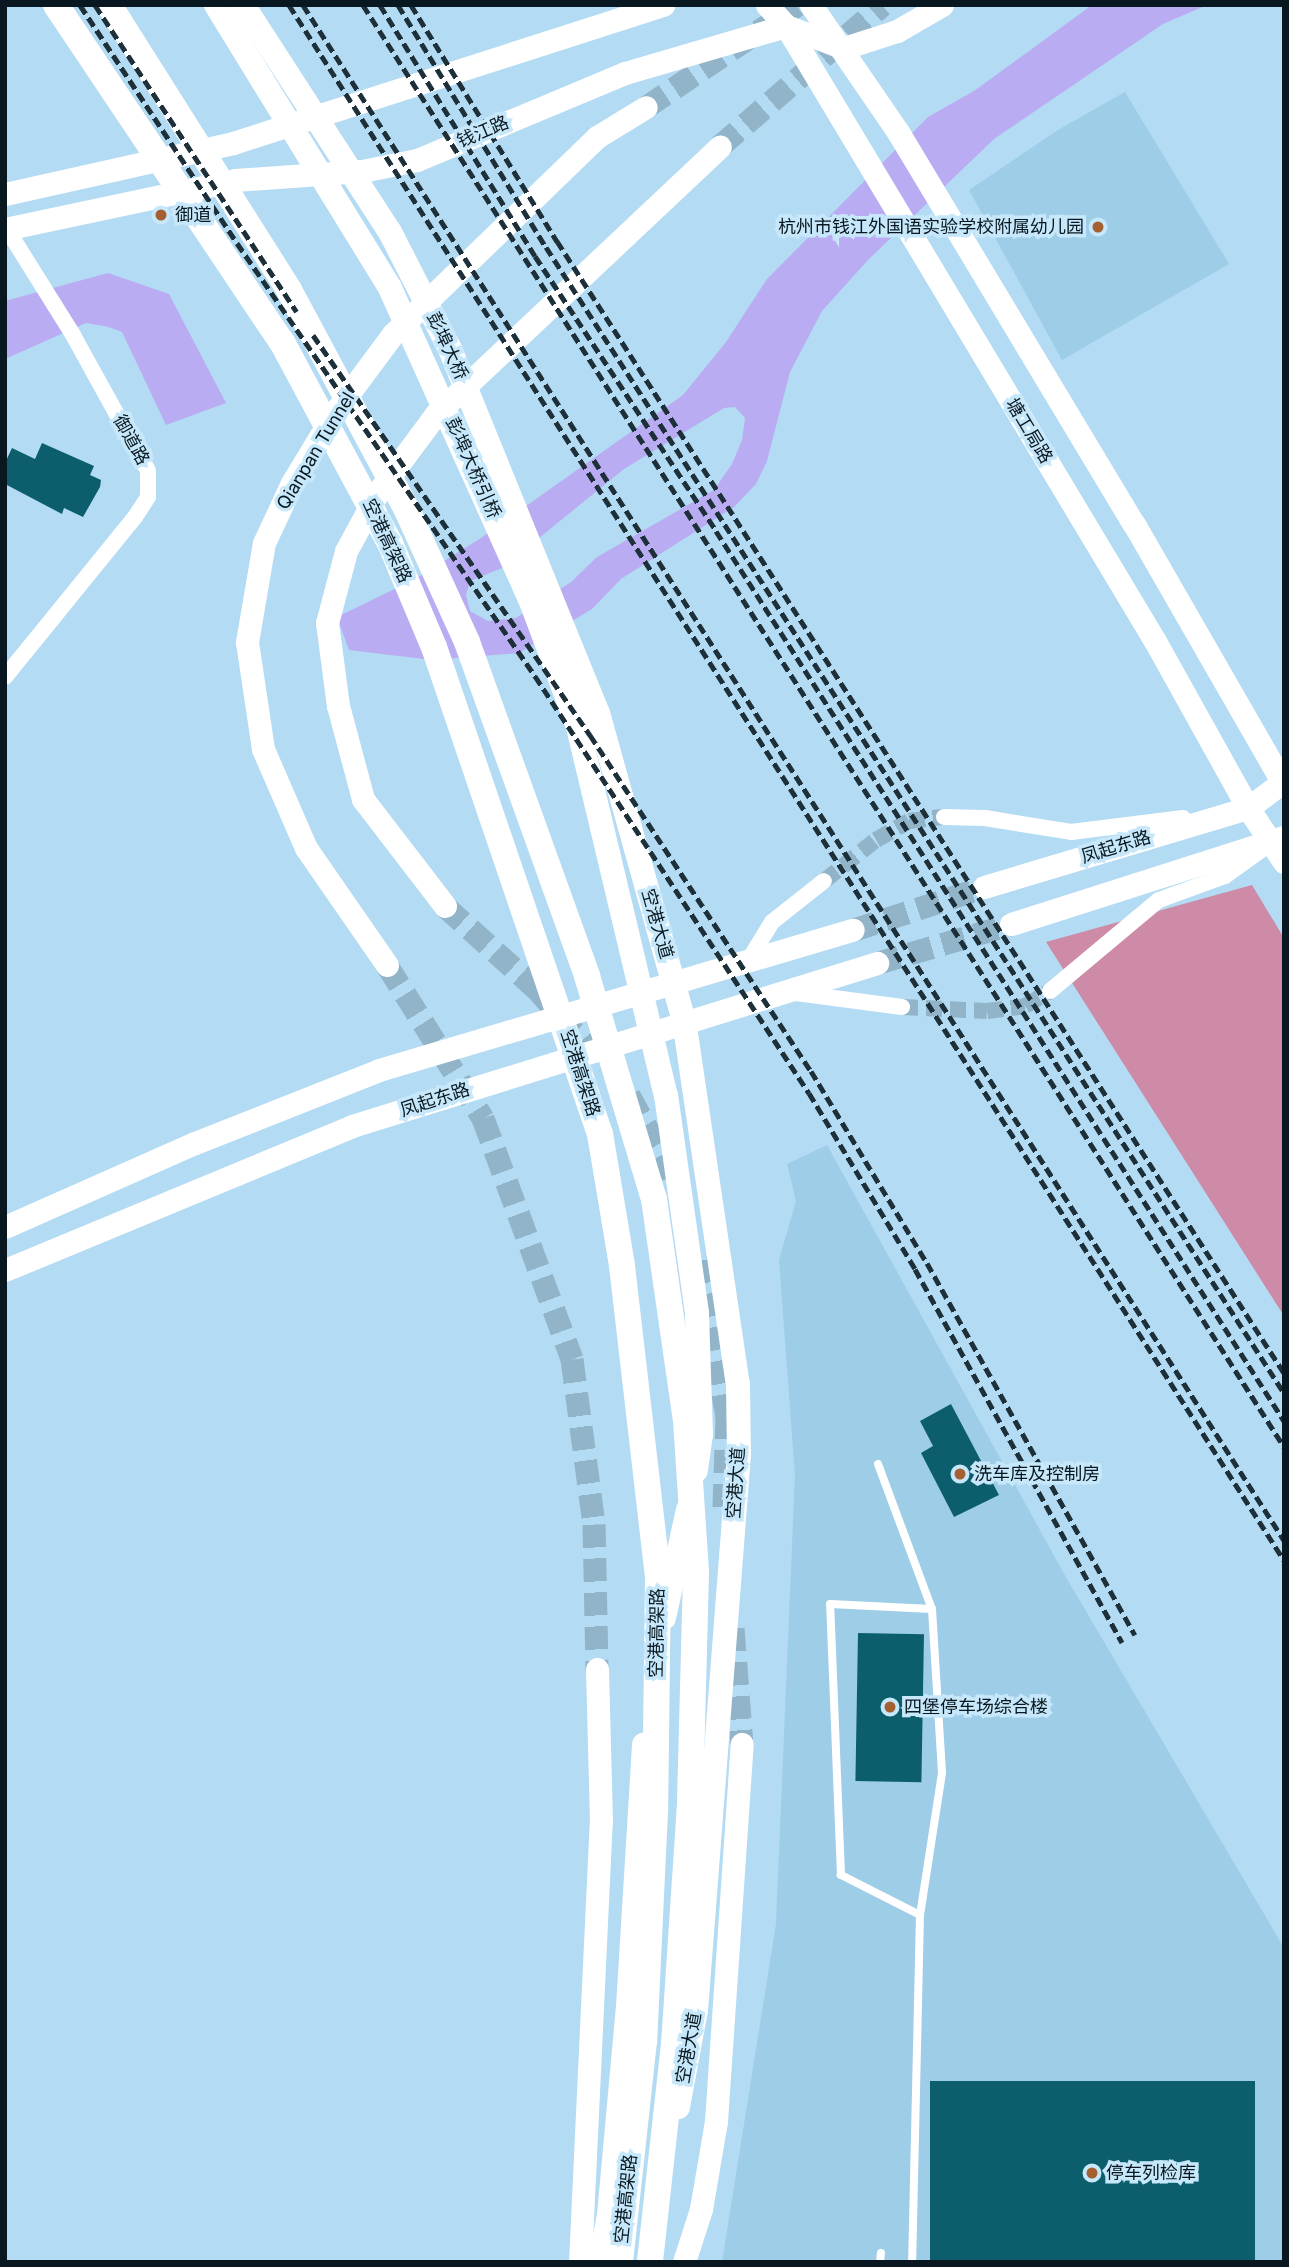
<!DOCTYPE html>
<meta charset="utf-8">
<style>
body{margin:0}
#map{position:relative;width:1289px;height:2267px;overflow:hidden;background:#b3dbf3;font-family:Inter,"Noto Sans SC",sans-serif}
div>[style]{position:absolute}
.built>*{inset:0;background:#9ecde8}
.green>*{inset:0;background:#ce8ba7}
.water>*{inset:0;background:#baacf2}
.building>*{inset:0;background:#0c5e6d;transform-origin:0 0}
.minor-tunnel>*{height:16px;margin-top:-8px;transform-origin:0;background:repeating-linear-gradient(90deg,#91b4c9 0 16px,transparent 0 24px)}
.secondary-tunnel>*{height:23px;margin-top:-11.5px;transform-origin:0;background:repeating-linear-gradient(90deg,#91b4c9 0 23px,transparent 0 34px)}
.service>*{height:8px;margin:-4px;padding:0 4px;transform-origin:4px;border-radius:4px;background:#fff}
.minor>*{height:16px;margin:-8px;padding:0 8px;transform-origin:8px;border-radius:8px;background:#fff}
.secondary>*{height:23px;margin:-11.5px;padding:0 11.5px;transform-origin:11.5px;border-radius:11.5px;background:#fff}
.primary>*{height:24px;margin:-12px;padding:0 12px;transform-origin:12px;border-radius:12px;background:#fff}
.trunk>*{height:26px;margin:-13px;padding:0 13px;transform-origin:13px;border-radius:13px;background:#fff}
.rail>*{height:5px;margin-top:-2.5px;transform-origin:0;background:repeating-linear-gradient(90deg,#1d2f39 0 10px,transparent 0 15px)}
.dots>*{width:19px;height:19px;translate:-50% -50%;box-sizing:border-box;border:4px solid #c7e7fa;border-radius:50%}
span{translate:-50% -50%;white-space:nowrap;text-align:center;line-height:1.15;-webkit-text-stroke:7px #c7e7fa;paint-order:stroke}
.street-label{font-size:18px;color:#091820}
.poi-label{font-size:18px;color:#091820}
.left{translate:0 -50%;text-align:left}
.right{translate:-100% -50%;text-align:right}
.frame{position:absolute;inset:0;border:7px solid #091820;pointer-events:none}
</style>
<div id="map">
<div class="built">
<i style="clip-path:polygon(1125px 92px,1229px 264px,1062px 360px,969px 190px,1058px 130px)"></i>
<i style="clip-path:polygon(827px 1145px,1067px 1579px,1284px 1948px,1284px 2262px,722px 2262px,776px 1924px,795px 1475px,779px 1260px,796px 1201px,787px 1164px)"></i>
</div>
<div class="green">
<i style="clip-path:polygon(1252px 885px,1284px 938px,1284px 1316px,1046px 942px)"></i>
</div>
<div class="water">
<i style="clip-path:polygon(evenodd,1092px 5px,1207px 5px,1163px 24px,994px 139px,868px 260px,822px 311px,790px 372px,767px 461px,756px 484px,734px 507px,621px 579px,592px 609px,519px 653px,432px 660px,349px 650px,337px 617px,415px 579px,478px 540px,683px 395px,726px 342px,767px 279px,928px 117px,974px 91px,1092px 5px,735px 407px,745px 418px,742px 440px,732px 464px,714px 490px,597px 557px,571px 582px,516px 618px,488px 621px,470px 611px,466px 595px,470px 581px,502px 568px,624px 469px,724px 408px,735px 407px)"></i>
<i style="clip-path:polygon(108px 273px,169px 294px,226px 403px,166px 425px,122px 332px,109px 327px,86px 323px,5px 359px,5px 301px)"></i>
</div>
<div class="building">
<i style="clip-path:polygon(42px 443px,94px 466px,90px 475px,101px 480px,100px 487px,83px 517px,64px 508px,62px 514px,5px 484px,5px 463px,12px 448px,35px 459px)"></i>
<i style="clip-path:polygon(951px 1404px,999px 1495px,954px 1517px,921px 1453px,933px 1446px,920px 1421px)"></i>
<i style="left:858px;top:1633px;width:66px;height:148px;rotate:1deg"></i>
<i style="left:930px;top:2081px;width:325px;height:181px"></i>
</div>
<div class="minor-tunnel">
<i style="left:824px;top:881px;width:66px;rotate:-38.3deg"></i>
<i style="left:876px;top:840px;width:38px;rotate:-30deg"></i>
<i style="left:909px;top:821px;width:35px;rotate:-7deg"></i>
<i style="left:902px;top:1007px;width:85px;rotate:2.7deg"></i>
<i style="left:987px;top:1011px;width:38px;rotate:-7deg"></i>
<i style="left:1025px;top:1006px;width:29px;rotate:-31deg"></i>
</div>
<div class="secondary-tunnel">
<i style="left:646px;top:107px;width:182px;rotate:-34deg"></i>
<i style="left:720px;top:146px;width:215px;rotate:-41deg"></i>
<i style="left:445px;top:906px;width:124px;rotate:42.1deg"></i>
<i style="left:537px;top:989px;width:102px;rotate:49deg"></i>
<i style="left:853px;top:930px;width:138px;rotate:-18.2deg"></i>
<i style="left:877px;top:963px;width:140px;rotate:-16.2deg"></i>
<i style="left:387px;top:965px;width:181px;rotate:57.9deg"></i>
<i style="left:483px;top:1118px;width:257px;rotate:69.7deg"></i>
<i style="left:572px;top:1359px;width:166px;rotate:82.4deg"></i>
<i style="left:594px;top:1524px;width:145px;rotate:88.8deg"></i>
<i style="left:629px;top:1095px;width:98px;rotate:61.3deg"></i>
<i style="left:700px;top:1260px;width:158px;rotate:80.2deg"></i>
<i style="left:727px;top:1416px;width:91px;rotate:91.9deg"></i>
<i style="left:733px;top:1628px;width:116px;rotate:85.6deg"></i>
</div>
<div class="service">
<i style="left:878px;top:1464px;width:155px;rotate:69.6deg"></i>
<i style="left:932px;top:1609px;width:164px;rotate:86.5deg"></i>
<i style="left:942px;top:1773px;width:144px;rotate:98.8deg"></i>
<i style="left:920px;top:1915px;width:347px;rotate:91.3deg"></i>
<i style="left:920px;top:1915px;width:89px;rotate:-153.1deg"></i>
<i style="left:841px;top:1875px;width:271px;rotate:-92.3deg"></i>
<i style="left:830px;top:1604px;width:102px;rotate:2.8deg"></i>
<i style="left:880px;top:2262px;width:9px;rotate:-84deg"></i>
</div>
<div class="minor">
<i style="left:5px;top:226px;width:128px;rotate:58deg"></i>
<i style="left:73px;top:335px;width:155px;rotate:61.1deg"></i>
<i style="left:148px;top:471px;width:26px;rotate:90deg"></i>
<i style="left:148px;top:497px;width:24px;rotate:123deg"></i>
<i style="left:135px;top:517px;width:206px;rotate:129.1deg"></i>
<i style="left:944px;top:817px;width:41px;rotate:1.4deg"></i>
<i style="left:985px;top:818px;width:87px;rotate:9.2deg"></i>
<i style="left:1071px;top:832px;width:113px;rotate:-7.1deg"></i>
<i style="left:747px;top:963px;width:48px;rotate:-58.6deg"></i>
<i style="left:772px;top:922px;width:66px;rotate:-38.3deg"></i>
<i style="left:1050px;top:991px;width:142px;rotate:-39.9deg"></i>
<i style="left:1159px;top:900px;width:70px;rotate:-20deg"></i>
<i style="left:1225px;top:876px;width:48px;rotate:-35.7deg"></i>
<i style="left:796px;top:993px;width:107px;rotate:7.5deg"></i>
</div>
<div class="secondary">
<i style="left:767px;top:5px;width:28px;rotate:48deg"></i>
<i style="left:786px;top:26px;width:717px;rotate:59.04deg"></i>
<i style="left:1155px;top:641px;width:191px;rotate:60.9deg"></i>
<i style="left:1248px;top:808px;width:65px;rotate:56.3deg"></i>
<i style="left:811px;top:5px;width:154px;rotate:55.6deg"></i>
<i style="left:898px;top:132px;width:458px;rotate:59deg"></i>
<i style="left:1134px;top:524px;width:301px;rotate:60.1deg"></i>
<i style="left:5px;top:194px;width:234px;rotate:-12.6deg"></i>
<i style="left:233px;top:143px;width:452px;rotate:-17.8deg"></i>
<i style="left:5px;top:229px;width:235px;rotate:-12deg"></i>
<i style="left:235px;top:180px;width:127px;rotate:-4.1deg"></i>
<i style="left:362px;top:171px;width:56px;rotate:-11.3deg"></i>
<i style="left:417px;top:160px;width:225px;rotate:-22.7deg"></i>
<i style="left:625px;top:73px;width:168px;rotate:-16.3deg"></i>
<i style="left:786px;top:26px;width:62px;rotate:20.8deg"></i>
<i style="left:844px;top:48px;width:56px;rotate:-17.8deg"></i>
<i style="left:897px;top:31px;width:52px;rotate:-30deg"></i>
<i style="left:984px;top:887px;width:276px;rotate:-16.7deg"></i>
<i style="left:1248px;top:808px;width:45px;rotate:-36.9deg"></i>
<i style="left:445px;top:906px;width:135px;rotate:-127.5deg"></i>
<i style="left:363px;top:799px;width:96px;rotate:-105deg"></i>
<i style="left:338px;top:706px;width:84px;rotate:-97.5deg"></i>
<i style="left:327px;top:623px;width:74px;rotate:-75.2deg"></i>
<i style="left:346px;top:551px;width:67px;rotate:-61.5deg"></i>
<i style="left:378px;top:492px;width:97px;rotate:-53.4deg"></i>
<i style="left:436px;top:414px;width:390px;rotate:-43.3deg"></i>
<i style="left:1011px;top:924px;width:287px;rotate:-17.7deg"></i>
<i style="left:387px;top:965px;width:142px;rotate:-124.7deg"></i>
<i style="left:306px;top:848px;width:108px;rotate:-113.5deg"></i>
<i style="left:263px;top:749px;width:108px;rotate:-98.5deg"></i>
<i style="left:247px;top:642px;width:100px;rotate:-80.3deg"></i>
<i style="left:264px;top:543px;width:66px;rotate:-65deg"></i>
<i style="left:292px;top:483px;width:83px;rotate:-58.8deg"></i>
<i style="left:335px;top:412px;width:97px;rotate:-53.4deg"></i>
<i style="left:393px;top:334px;width:284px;rotate:-44deg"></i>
<i style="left:597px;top:137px;width:57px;rotate:-31.5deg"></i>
<i style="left:5px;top:1227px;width:208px;rotate:-23.9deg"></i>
<i style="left:195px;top:1143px;width:198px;rotate:-21.6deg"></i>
<i style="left:379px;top:1070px;width:494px;rotate:-16.5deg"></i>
<i style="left:5px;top:1270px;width:376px;rotate:-22.5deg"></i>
<i style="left:352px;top:1126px;width:550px;rotate:-17.25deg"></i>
<i style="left:580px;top:2262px;width:441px;rotate:-87.3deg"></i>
<i style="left:601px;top:1822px;width:153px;rotate:-91.5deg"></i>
<i style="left:684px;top:2262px;width:56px;rotate:-72.2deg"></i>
<i style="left:701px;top:2209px;width:89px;rotate:-80.3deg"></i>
<i style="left:716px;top:2121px;width:378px;rotate:-86.1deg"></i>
</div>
<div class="primary">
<i style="left:216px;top:5px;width:332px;rotate:58.4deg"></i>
<i style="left:390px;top:288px;width:341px;rotate:65.8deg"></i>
<i style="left:530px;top:599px;width:137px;rotate:69.4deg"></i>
<i style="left:578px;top:727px;width:378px;rotate:76.6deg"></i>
<i style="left:666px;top:1095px;width:221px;rotate:81.9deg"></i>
<i style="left:697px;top:1314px;width:120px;rotate:88.1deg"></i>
<i style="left:701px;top:1434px;width:37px;rotate:98deg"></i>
<i style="left:243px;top:5px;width:270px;rotate:57.1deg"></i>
<i style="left:390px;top:232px;width:131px;rotate:62.9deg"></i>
<i style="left:450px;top:349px;width:393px;rotate:67.9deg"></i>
<i style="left:598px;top:713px;width:319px;rotate:74.4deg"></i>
<i style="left:684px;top:1020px;width:368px;rotate:81.6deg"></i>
<i style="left:738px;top:1384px;width:70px;rotate:89.2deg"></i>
<i style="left:739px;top:1454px;width:558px;rotate:94.42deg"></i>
<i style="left:696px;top:2010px;width:99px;rotate:100.5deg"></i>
<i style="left:664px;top:1618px;width:111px;rotate:-77.5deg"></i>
<i style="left:600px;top:2262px;width:48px;rotate:-79.2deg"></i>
<i style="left:609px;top:2215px;width:209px;rotate:-84.8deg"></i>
<i style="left:628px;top:2007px;width:263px;rotate:-86.5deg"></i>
</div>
<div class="trunk">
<i style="left:56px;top:5px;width:406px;rotate:56.2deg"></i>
<i style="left:282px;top:342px;width:228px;rotate:61.8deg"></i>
<i style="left:390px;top:543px;width:113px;rotate:67.1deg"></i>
<i style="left:434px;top:647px;width:515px;rotate:71.18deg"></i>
<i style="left:600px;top:1134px;width:134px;rotate:80.5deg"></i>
<i style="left:622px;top:1266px;width:311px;rotate:83.4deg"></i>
<i style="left:658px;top:1575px;width:236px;rotate:90.7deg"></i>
<i style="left:655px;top:1811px;width:230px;rotate:92.7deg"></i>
<i style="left:644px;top:2041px;width:222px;rotate:96.2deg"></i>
<i style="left:109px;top:5px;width:337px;rotate:57.7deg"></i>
<i style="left:289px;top:290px;width:247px;rotate:61.8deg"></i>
<i style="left:406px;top:508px;width:147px;rotate:65.5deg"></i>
<i style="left:467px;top:642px;width:355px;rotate:70.2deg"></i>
<i style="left:587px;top:976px;width:233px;rotate:73.3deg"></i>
<i style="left:654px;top:1199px;width:224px;rotate:81.8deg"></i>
<i style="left:686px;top:1421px;width:152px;rotate:86.2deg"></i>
<i style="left:696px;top:1573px;width:231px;rotate:91.5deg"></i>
<i style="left:690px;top:1804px;width:241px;rotate:93.8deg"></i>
<i style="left:674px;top:2044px;width:219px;rotate:96.3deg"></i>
</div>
<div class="rail">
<i style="left:80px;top:5px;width:285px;rotate:56.6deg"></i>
<i style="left:237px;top:243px;width:526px;rotate:55.46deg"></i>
<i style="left:535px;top:676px;width:499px;rotate:56.7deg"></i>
<i style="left:809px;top:1093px;width:205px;rotate:58.9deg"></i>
<i style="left:915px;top:1269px;width:427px;rotate:61deg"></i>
<i style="left:95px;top:5px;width:367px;rotate:56.7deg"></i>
<i style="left:289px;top:5px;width:1846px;rotate:57.39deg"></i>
<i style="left:303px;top:5px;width:1822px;rotate:57.42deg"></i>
<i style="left:363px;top:5px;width:1711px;rotate:57.43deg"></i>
<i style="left:380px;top:5px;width:295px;rotate:58.3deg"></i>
<i style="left:535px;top:256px;width:329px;rotate:56.6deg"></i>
<i style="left:716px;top:531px;width:1056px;rotate:57.45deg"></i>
<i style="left:398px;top:5px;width:284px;rotate:58.6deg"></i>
<i style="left:546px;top:247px;width:1363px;rotate:57.22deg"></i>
<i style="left:411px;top:5px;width:278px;rotate:58.3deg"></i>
<i style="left:557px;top:241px;width:1345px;rotate:57.29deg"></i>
<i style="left:313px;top:335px;width:487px;rotate:55.3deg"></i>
<i style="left:590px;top:735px;width:402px;rotate:56.7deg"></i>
<i style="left:811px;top:1071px;width:224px;rotate:58.9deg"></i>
<i style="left:927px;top:1263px;width:426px;rotate:60.8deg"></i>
</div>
<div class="dots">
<i style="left:161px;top:215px;background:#a46030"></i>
<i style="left:1098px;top:227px;background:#a46030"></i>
<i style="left:960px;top:1474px;background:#a46030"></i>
<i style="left:890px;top:1707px;background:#a46030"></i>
<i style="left:1092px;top:2173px;background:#a46030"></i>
</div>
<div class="street-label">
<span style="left:483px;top:132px;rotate:-23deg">钱江路</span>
<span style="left:447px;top:346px;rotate:65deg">彭埠大桥</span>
<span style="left:1029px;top:431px;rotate:59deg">塘工局路</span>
<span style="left:131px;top:440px;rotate:61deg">御道路</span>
<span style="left:316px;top:451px;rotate:-59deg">Qianpan Tunnel</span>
<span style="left:473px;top:468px;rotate:66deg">彭埠大桥引桥</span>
<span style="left:387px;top:541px;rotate:65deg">空港高架路</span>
<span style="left:1116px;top:847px;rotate:-17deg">凤起东路</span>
<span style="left:657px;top:924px;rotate:74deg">空港大道</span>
<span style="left:580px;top:1073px;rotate:72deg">空港高架路</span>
<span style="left:435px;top:1100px;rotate:-18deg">凤起东路</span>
<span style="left:736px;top:1483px;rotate:-86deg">空港大道</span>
<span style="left:657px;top:1633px;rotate:-89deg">空港高架路</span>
<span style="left:689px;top:2048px;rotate:-80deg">空港大道</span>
<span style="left:626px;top:2199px;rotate:-84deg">空港高架路</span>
</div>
<div class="poi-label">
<span class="left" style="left:175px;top:215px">御道</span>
<span class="right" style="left:1084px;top:227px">杭州市钱江外国语实验学校附属幼儿园</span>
<span class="left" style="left:974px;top:1474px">洗车库及控制房</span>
<span class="left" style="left:904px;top:1707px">四堡停车场综合楼</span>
<span class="left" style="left:1106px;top:2173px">停车列检库</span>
</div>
<div class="frame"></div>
</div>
